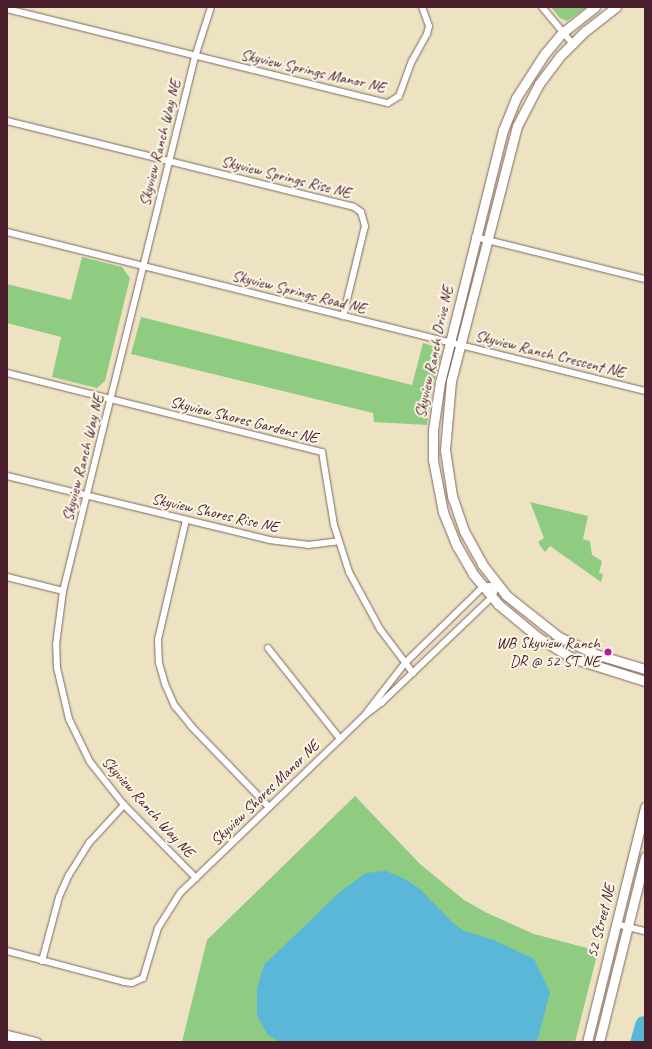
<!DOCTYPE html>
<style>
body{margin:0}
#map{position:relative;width:652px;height:1049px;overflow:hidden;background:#ede3c3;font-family:Caveat,sans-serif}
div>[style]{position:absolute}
.green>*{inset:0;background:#8fcb80}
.water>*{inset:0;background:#5ab7d8}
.roads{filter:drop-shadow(0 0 1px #836460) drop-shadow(0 0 1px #836460)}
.street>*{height:6px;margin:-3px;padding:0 3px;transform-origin:3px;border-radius:3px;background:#fff}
.secondary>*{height:9px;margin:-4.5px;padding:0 4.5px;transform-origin:4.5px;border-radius:4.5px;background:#fff}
.dots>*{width:11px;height:11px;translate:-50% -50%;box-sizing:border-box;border:2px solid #fcf5e5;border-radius:50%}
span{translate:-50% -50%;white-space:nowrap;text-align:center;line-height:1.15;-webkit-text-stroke:4px #fcf5e5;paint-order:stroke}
.street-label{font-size:16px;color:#4a1f2b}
.poi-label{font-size:16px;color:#4a1f2b}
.right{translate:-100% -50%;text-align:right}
.frame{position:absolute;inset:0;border:8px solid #4a1f2b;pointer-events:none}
</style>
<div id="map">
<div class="green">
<i style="clip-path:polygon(551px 7px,587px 7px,567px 21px,560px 18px)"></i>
<i style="clip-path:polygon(82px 257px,122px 267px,130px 278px,105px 381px,97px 388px,52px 377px,61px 337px,7px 323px,7px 284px,71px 300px)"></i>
<i style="clip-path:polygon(141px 317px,412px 385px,423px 343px,433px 346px,441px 355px,432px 389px,427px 425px,374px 422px,373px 413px,131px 354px)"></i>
<i style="clip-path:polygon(530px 502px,588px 516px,583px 539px,590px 541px,592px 555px,602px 561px,599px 573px,603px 574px,601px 582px,550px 546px,545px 552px,541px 547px,538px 542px,544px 538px)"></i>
<i style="clip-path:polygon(355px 796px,420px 864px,464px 900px,487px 913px,534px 934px,598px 951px,575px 1042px,182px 1042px,207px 940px)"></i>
</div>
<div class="water">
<i style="clip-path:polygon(386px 871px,405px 879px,420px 889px,452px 922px,464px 931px,494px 940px,534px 959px,550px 992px,537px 1042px,286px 1042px,278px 1041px,267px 1034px,257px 1015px,257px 988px,264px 965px,341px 891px,366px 873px)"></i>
<i style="clip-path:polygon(645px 1016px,645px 1042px,630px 1042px,636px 1021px,639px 1017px)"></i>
</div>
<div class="roads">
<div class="street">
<i style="left:542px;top:7px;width:47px;rotate:50.2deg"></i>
<i style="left:7px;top:9px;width:392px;rotate:13.9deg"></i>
<i style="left:388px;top:103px;width:13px;rotate:-32deg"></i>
<i style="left:399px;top:96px;width:37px;rotate:-70deg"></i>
<i style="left:412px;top:61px;width:31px;rotate:-61deg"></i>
<i style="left:427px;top:34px;width:8px;rotate:-76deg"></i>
<i style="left:429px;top:26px;width:20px;rotate:-110deg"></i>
<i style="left:7px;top:121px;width:357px;rotate:13.9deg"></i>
<i style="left:354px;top:207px;width:9px;rotate:36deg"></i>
<i style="left:361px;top:212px;width:15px;rotate:74deg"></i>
<i style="left:365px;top:226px;width:93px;rotate:103.7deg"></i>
<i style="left:7px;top:232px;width:658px;rotate:13.99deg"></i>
<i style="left:475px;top:237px;width:175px;rotate:13.9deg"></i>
<i style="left:7px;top:373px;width:325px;rotate:14.1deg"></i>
<i style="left:322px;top:452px;width:74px;rotate:80.7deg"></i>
<i style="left:334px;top:525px;width:49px;rotate:72.3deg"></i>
<i style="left:349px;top:572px;width:65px;rotate:61.5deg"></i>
<i style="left:380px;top:629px;width:55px;rotate:53.1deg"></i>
<i style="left:7px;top:476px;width:270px;rotate:13.7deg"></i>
<i style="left:269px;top:540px;width:39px;rotate:7deg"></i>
<i style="left:308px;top:545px;width:31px;rotate:-7deg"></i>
<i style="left:186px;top:520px;width:122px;rotate:103.2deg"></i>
<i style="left:158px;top:639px;width:24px;rotate:88deg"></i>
<i style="left:159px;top:663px;width:22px;rotate:74deg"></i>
<i style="left:165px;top:684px;width:24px;rotate:66deg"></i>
<i style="left:175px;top:706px;width:26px;rotate:51deg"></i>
<i style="left:191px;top:726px;width:112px;rotate:46.1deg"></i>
<i style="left:7px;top:577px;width:58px;rotate:14deg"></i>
<i style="left:268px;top:648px;width:116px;rotate:51.6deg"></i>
<i style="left:367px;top:712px;width:62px;rotate:-52.2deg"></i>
<i style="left:405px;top:663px;width:109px;rotate:-44.3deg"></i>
<i style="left:483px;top:587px;width:14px;rotate:-8deg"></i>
<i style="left:196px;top:878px;width:103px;rotate:-134.6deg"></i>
<i style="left:124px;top:805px;width:55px;rotate:-128.3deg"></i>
<i style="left:90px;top:762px;width:48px;rotate:-116deg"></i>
<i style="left:69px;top:719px;width:52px;rotate:-103.2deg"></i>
<i style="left:57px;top:668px;width:23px;rotate:-92deg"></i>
<i style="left:56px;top:645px;width:54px;rotate:-82.6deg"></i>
<i style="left:63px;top:591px;width:550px;rotate:-76.12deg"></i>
<i style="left:195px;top:57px;width:52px;rotate:-72.3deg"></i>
<i style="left:616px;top:924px;width:30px;rotate:14deg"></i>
<i style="left:7px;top:951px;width:121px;rotate:14.8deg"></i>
<i style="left:124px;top:982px;width:8px;rotate:7deg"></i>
<i style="left:132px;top:983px;width:12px;rotate:-24deg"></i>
<i style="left:143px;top:978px;width:52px;rotate:-73.3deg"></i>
<i style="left:158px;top:928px;width:41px;rotate:-57.8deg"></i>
<i style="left:180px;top:893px;width:257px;rotate:-43.9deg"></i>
<i style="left:365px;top:715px;width:20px;rotate:-37deg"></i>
<i style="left:381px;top:703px;width:153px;rotate:-43.7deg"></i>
<i style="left:492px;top:597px;width:13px;rotate:-67deg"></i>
<i style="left:42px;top:961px;width:66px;rotate:-75.1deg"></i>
<i style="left:59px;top:897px;width:24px;rotate:-66deg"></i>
<i style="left:69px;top:875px;width:38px;rotate:-58deg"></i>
<i style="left:89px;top:843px;width:52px;rotate:-47.4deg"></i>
</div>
<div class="secondary">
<i style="left:595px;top:7px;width:42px;rotate:141.8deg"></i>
<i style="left:562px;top:33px;width:26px;rotate:130deg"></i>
<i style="left:545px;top:53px;width:54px;rotate:122.8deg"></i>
<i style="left:516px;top:98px;width:35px;rotate:112deg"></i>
<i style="left:503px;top:130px;width:260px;rotate:104deg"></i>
<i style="left:440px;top:382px;width:49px;rotate:98.3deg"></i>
<i style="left:433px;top:430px;width:30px;rotate:90deg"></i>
<i style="left:433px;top:460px;width:53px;rotate:79.1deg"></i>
<i style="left:443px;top:512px;width:37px;rotate:68deg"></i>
<i style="left:457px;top:546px;width:32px;rotate:60deg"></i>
<i style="left:473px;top:574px;width:39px;rotate:50deg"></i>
<i style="left:498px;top:604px;width:53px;rotate:39.7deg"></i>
<i style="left:539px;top:638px;width:39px;rotate:31deg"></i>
<i style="left:572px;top:658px;width:77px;rotate:17.5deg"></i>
<i style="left:616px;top:7px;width:39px;rotate:142deg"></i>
<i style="left:585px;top:31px;width:35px;rotate:135deg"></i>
<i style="left:560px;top:56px;width:35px;rotate:127deg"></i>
<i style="left:539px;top:84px;width:47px;rotate:117.6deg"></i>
<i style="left:517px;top:126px;width:263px;rotate:104.5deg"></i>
<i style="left:451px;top:381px;width:69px;rotate:95deg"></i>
<i style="left:445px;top:450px;width:47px;rotate:81.3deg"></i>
<i style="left:452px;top:496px;width:37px;rotate:71deg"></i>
<i style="left:464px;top:531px;width:38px;rotate:61deg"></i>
<i style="left:482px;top:564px;width:39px;rotate:52deg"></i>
<i style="left:506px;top:595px;width:68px;rotate:38.4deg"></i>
<i style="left:559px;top:637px;width:40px;rotate:25deg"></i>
<i style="left:595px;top:654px;width:52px;rotate:16.7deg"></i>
<i style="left:7px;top:1035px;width:30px;rotate:14deg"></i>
<i style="left:587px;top:1042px;width:242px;rotate:-76.1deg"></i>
<i style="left:599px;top:1042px;width:191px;rotate:-76deg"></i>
</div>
</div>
<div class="dots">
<i style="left:608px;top:652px;background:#b5179e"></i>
</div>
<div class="street-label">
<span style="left:313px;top:71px;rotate:13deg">Skyview Springs Manor NE</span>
<span style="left:160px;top:143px;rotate:-76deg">Skyview Ranch Way NE</span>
<span style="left:286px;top:177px;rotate:14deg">Skyview Springs Rise NE</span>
<span style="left:299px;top:292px;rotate:14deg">Skyview Springs Road NE</span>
<span style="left:434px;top:352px;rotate:-78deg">Skyview Ranch Drive NE</span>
<span style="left:550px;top:354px;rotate:14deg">Skyview Ranch Crescent NE</span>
<span style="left:244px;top:420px;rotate:14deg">Skyview Shores Gardens NE</span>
<span style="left:83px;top:458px;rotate:-76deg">Skyview Ranch Way NE</span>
<span style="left:215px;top:513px;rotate:13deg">Skyview Shores Rise NE</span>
<span style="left:265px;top:793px;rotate:-44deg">Skyview Shores Manor NE</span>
<span style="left:148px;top:807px;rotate:48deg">Skyview Ranch Way NE</span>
<span style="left:601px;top:921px;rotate:-76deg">52 Street NE</span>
</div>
<div class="poi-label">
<span class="right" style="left:600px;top:652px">WB Skyview Ranch<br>DR @ 52 ST NE</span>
</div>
<div class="frame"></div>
</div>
